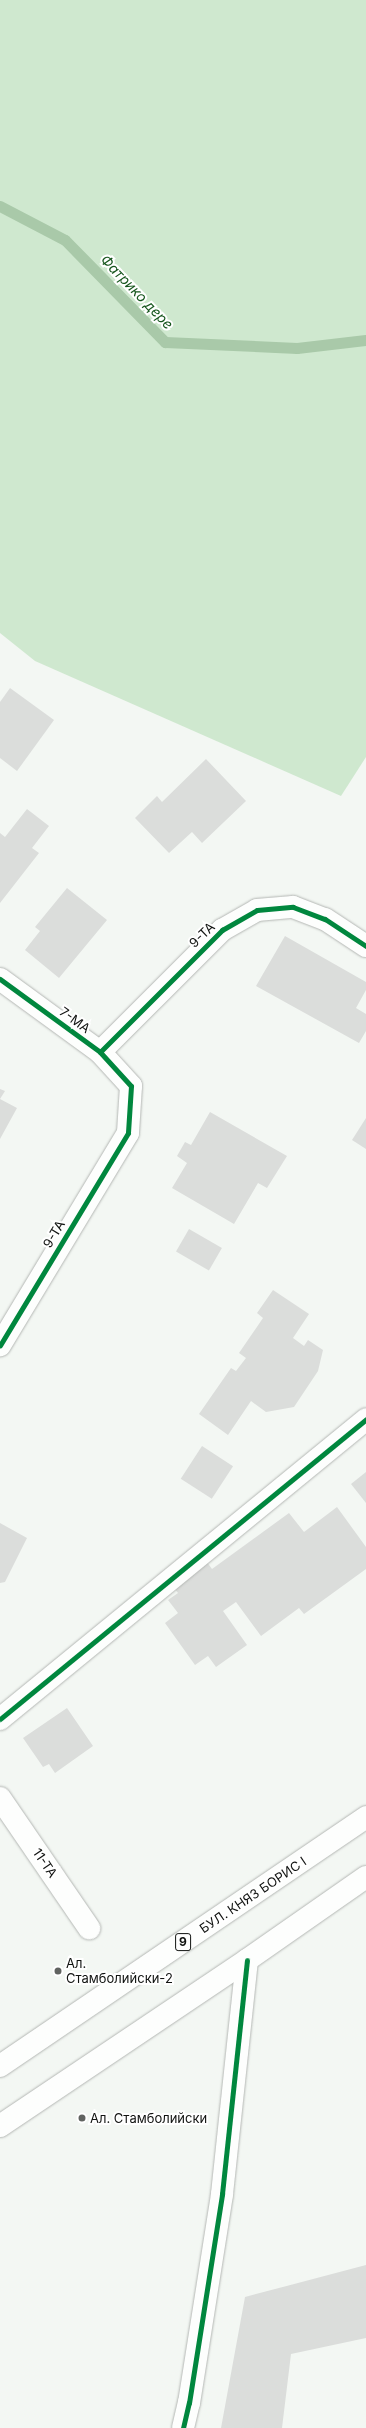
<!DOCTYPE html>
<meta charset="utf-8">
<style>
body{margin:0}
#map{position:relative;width:366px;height:2428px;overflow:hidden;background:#f3f7f3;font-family:Inter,sans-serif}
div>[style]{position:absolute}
.green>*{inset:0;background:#cfe8cf}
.stream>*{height:11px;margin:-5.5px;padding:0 5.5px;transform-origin:5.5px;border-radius:5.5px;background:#a9c9a9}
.building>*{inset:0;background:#dbdddb;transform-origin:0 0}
.roads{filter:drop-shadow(0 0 1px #b4b7b4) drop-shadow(0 0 1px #b4b7b4)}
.minor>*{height:22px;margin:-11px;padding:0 11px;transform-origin:11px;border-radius:11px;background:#fdfefd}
.trunk>*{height:22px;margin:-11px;padding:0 11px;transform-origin:11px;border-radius:11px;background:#fdfefd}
.cycleway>*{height:5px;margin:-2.5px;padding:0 2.5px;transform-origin:2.5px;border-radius:2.5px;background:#00873e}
.dots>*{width:11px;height:11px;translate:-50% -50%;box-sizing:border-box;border:2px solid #fff;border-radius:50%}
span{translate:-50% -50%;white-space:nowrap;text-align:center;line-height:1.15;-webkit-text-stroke:4px #fff;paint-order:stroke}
.shield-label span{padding:1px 3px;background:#fff;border:1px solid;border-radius:3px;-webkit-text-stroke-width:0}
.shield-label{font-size:12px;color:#111311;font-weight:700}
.street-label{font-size:13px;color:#111311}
.poi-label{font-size:13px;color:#111311}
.left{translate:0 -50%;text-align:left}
.water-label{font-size:14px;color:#15551c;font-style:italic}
</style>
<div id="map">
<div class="green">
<i style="clip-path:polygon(0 0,366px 0,366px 757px,341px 796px,35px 661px,0 633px)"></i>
</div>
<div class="stream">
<i style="left:0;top:206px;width:73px;rotate:27.6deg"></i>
<i style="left:65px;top:240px;width:143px;rotate:45.6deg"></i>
<i style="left:165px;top:342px;width:132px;rotate:2.6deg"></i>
<i style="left:297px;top:348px;width:69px;rotate:-6.6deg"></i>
</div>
<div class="building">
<i style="clip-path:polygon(10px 688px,54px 720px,17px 771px,0 758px,0 702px)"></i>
<i style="clip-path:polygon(206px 759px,246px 801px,202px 843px,192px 832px,169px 853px,135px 818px,157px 796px,162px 802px)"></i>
<i style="clip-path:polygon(27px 809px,49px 826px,32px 848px,39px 853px,0 903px,0 833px,5px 837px)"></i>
<i style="clip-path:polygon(67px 888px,107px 920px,59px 978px,25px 950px,40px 931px,35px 927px)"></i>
<i style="clip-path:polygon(285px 936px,366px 982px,366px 990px,356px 1008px,366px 1014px,366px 1031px,359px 1043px,256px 986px)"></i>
<i style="clip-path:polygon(0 1089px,5px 1091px,0 1099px,17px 1108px,0 1139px)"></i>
<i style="clip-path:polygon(210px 1112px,287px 1156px,267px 1188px,258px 1183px,234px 1224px,172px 1188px,187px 1163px,177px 1156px,185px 1142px,191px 1145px)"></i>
<i style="clip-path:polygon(366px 1118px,366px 1149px,352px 1140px)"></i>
<i style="left:189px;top:1229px;width:38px;height:26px;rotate:30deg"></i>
<i style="clip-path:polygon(273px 1290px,309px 1314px,293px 1338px,304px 1346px,308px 1340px,323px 1350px,318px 1371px,294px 1407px,266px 1412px,251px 1401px,228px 1435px,199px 1414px,231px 1368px,236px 1371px,246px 1358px,239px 1353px,263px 1318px,257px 1313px)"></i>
<i style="left:202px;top:1446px;width:37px;height:39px;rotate:33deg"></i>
<i style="clip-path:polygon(366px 1472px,366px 1503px,351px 1484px)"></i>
<i style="clip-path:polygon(337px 1507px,366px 1547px,366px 1569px,304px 1614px,299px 1608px,261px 1636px,236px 1602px,223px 1611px,247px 1645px,216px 1667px,208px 1656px,195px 1665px,165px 1623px,178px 1613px,168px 1600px,178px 1593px,170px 1583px,204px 1558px,212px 1569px,289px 1513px,304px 1532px)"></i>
<i style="clip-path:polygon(0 1523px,27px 1538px,5px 1582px,0 1583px)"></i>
<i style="clip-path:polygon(67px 1708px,93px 1746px,55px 1773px,49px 1764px,43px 1767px,23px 1738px)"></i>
<i style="clip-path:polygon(366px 2265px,366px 2338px,291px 2354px,282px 2428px,221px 2428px,245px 2297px)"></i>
</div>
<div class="roads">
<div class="minor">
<i style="left:0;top:979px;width:124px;rotate:36.1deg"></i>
<i style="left:100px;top:1052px;width:46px;rotate:47.6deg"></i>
<i style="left:131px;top:1086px;width:47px;rotate:93.7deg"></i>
<i style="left:128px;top:1133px;width:248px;rotate:121.1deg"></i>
<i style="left:100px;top:1052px;width:173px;rotate:-45deg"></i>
<i style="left:222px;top:930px;width:40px;rotate:-29.7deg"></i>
<i style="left:257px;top:910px;width:36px;rotate:-5deg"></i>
<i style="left:293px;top:907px;width:34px;rotate:21deg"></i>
<i style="left:325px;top:919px;width:49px;rotate:33.4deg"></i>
<i style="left:0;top:1719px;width:473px;rotate:-39.3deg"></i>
<i style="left:0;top:1798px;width:158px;rotate:55.6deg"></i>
<i style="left:183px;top:2428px;width:26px;rotate:-77deg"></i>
<i style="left:189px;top:2403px;width:212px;rotate:-81deg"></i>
<i style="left:222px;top:2194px;width:235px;rotate:-83.9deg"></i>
</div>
<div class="trunk">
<i style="left:0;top:2066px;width:443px;rotate:-34.2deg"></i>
<i style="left:0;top:2126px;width:298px;rotate:-33.9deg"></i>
<i style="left:247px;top:1960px;width:145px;rotate:-34.9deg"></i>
</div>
</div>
<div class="cycleway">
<i style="left:0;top:979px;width:124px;rotate:36.1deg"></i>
<i style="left:100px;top:1052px;width:46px;rotate:47.6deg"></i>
<i style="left:131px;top:1086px;width:47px;rotate:93.7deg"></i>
<i style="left:128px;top:1133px;width:248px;rotate:121.1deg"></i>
<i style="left:100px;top:1052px;width:173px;rotate:-45deg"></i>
<i style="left:222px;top:930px;width:40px;rotate:-29.7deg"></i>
<i style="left:257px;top:910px;width:36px;rotate:-5deg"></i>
<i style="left:293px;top:907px;width:34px;rotate:21deg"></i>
<i style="left:325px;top:919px;width:49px;rotate:33.4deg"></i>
<i style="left:0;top:1719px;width:473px;rotate:-39.3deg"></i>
<i style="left:183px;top:2428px;width:26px;rotate:-77deg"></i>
<i style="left:189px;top:2403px;width:212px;rotate:-81deg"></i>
<i style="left:222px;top:2194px;width:235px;rotate:-83.9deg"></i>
</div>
<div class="dots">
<i style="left:58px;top:1971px;background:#606360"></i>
<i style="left:82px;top:2118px;background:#606360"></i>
</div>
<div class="shield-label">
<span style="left:183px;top:1942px">9</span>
</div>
<div class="street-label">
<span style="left:202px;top:935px;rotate:-44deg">9-ТА</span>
<span style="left:75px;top:1020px;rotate:36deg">7-МА</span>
<span style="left:54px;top:1234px;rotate:-59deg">9-ТА</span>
<span style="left:45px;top:1863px;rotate:56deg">11-ТА</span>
<span style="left:253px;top:1895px;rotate:-34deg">БУЛ. КНЯЗ БОРИС I</span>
</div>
<div class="poi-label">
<span class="left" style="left:66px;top:1971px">Ал.<br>Стамболийски-2</span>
<span class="left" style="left:90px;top:2118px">Ал. Стамболийски</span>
</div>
<div class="water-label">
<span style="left:137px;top:292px;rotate:46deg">Фатрико дере</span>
</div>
</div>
